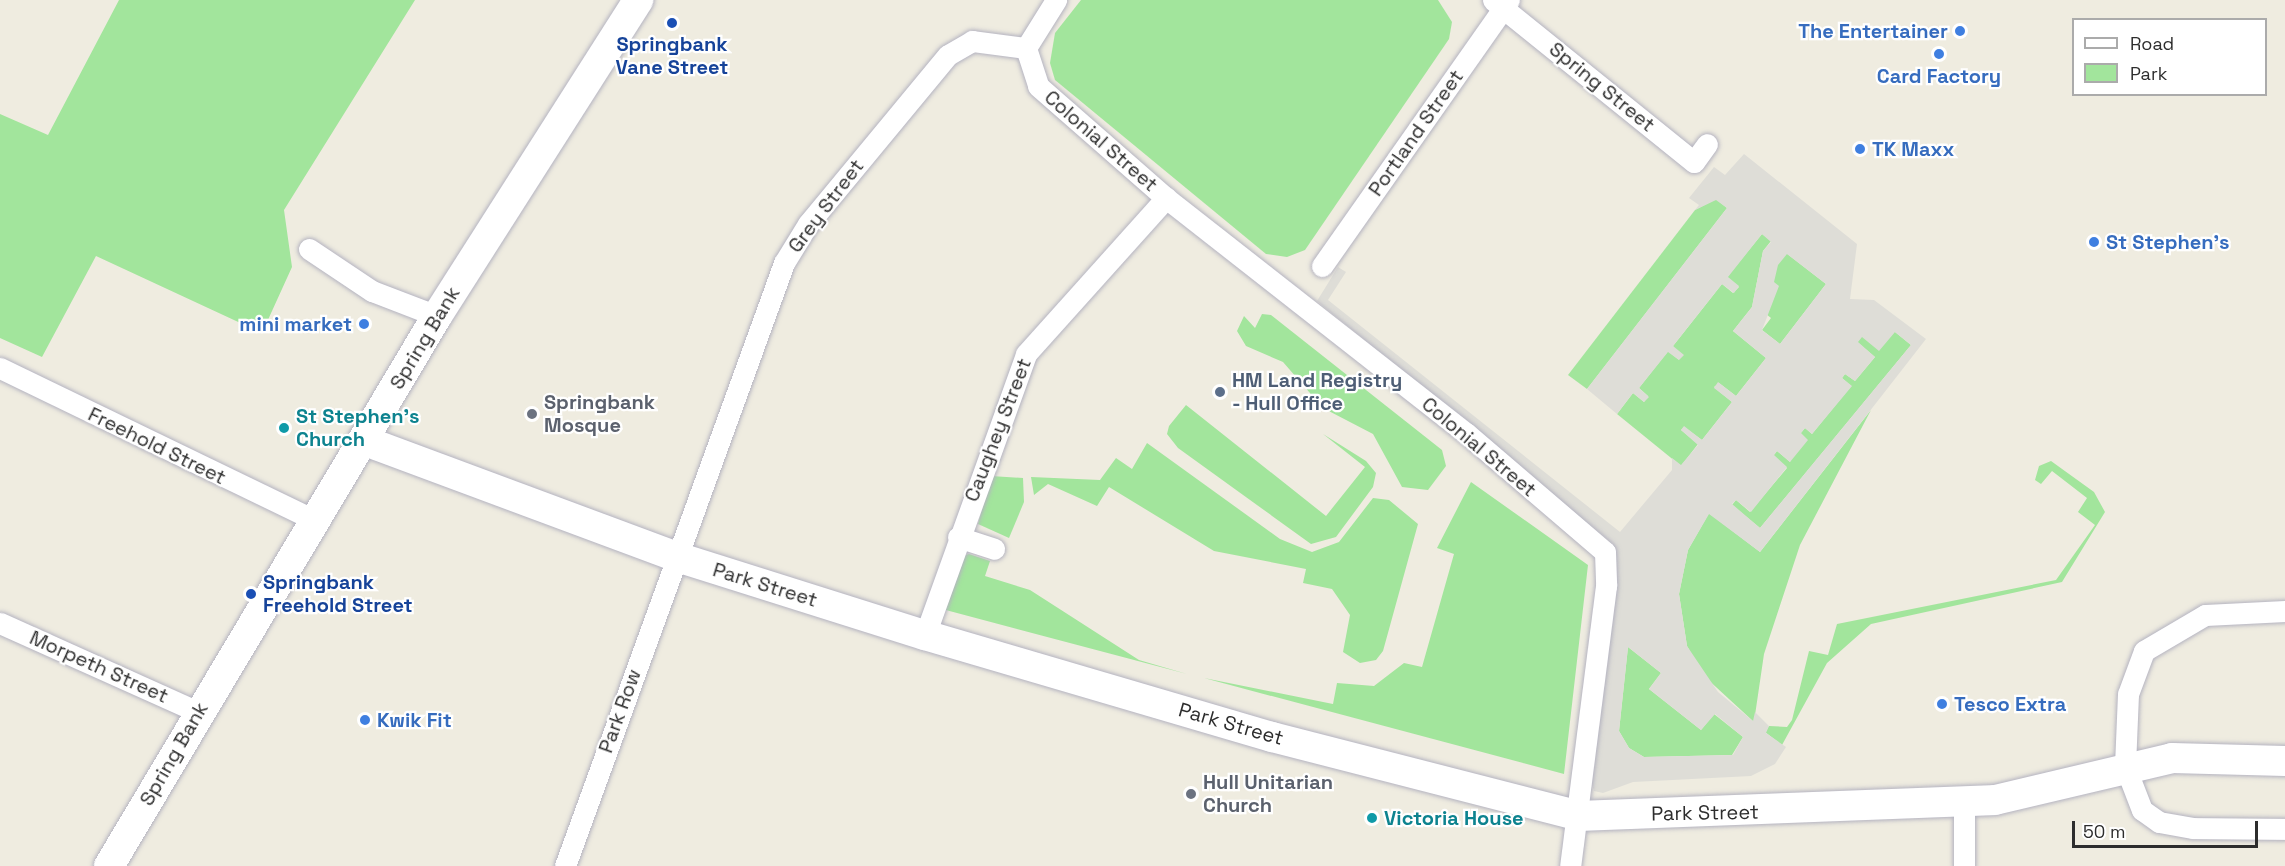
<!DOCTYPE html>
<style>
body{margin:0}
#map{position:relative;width:2285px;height:866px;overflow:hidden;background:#efece0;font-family:"Space Grotesk",sans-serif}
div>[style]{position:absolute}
.green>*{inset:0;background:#a2e59c}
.plaza>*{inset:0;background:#deddd7}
.roads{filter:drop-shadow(0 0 2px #b4b3c0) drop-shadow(0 0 2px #b4b3c0)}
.street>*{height:21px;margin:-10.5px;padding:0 10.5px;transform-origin:10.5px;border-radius:10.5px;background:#fff}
.secondary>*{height:30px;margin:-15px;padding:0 15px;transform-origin:15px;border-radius:15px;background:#fff}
.dots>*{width:16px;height:16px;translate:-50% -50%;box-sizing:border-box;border:3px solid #fff;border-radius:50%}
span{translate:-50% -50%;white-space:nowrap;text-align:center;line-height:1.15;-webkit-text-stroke:4.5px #fff;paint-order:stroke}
.shop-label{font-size:20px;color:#366cbe;font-weight:700}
.right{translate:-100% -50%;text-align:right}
.left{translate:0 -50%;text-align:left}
.transit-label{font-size:20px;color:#164399;font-weight:700}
.street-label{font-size:20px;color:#2d2d2d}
.service-label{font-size:20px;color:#4e5e75;font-weight:700}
.worship-label{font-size:20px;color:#5b616d;font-weight:700}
.culture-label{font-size:20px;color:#0d838f;font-weight:700}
.legend{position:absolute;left:2072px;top:18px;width:195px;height:78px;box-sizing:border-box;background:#fff;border:2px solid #ababab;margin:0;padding:8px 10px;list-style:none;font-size:18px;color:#2d2d2d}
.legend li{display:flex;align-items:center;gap:12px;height:30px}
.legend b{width:30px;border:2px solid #ababab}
.scale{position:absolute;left:2072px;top:821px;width:186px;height:27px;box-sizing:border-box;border:3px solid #2d2d2d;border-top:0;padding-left:8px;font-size:18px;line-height:21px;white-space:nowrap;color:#2d2d2d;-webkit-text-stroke:4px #fff;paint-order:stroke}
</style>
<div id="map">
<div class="green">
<i style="clip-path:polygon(119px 0,415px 0,284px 210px,292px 267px,262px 333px,96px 256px,42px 357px,0 338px,0 114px,48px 135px)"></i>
<i style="clip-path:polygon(1081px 0,1438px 0,1452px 22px,1449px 39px,1305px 250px,1287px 257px,1266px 254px,1055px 80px,1050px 63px,1055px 33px)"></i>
<i style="clip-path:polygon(1716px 199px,1727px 208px,1587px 389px,1568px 375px,1695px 210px)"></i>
<i style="clip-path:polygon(1762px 234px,1771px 241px,1763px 251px,1752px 307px,1733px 331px,1766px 358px,1736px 396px,1719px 383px,1714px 387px,1732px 402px,1702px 440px,1684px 427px,1681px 430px,1698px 444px,1681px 466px,1617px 414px,1633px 393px,1644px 402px,1648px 396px,1639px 388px,1668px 351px,1679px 360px,1673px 346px,1722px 284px,1733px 293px,1739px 287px,1727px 277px)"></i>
<i style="clip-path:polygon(1786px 253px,1826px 284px,1780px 344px,1762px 330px,1771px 318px,1766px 314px,1777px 265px)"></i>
<i style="clip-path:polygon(1262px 314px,1271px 315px,1442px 450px,1446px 466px,1428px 490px,1402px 487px,1373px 434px,1323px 408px,1283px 362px,1246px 346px,1237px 331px,1244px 316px,1255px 328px)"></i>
<i style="clip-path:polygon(1895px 332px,1911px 345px,1760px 528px,1732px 505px,1736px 500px,1750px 512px,1787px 468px,1773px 456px,1777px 451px,1790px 462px,1800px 434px,1805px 428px,1812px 434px,1851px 386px,1842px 378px,1845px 374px,1855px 381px,1875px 357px,1857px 342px,1862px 336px)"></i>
<i style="clip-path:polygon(1186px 405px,1326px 516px,1365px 467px,1323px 434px,1366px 461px,1376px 473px,1373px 487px,1336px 537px,1311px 544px,1178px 448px,1167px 434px,1169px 426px)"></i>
<i style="clip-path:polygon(1871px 410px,1800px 545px,1764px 654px,1754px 722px,1704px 676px,1687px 646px,1679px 594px,1688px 550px,1709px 513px,1760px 552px)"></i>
<i style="clip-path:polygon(1147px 443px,1280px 539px,1312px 552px,1339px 542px,1373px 498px,1389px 500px,1418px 524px,1383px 651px,1376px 660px,1360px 663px,1343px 652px,1350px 615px,1332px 589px,1303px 583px,1306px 569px,1214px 551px,1109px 487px,1097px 506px,1048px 484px,1034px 495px,1031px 477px,1100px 480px,1116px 458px,1132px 469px)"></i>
<i style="clip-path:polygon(2051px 461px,2094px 492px,2105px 512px,2062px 582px,1871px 624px,1827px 663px,1782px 745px,1765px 732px,1769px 726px,1787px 727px,1792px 720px,1809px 651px,1828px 655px,1837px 624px,2056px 580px,2095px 525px,2078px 512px,2087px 498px,2052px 471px,2041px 484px,2035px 480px,2039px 466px)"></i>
<i style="clip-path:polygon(991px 476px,1023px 478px,1024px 502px,1009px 538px,978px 524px)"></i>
<i style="clip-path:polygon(1471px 482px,1588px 565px,1564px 774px,1204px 678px,1333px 704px,1337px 683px,1374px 686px,1404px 663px,1422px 667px,1454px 554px,1437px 548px)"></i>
<i style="clip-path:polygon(969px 554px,990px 561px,985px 576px,1030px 590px,1139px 660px,1187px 674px,942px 609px,963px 556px)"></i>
<i style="clip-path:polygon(1628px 647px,1661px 673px,1649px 689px,1701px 730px,1714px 714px,1743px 737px,1732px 755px,1644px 757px,1629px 748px,1619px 731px)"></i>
</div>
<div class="plaza">
<i style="clip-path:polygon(evenodd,1744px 154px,1857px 244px,1850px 299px,1874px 300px,1926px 339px,1760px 552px,1709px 514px,1688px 550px,1679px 594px,1687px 646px,1718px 692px,1753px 721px,1755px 712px,1769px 726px,1766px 733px,1786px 747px,1775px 764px,1751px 776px,1633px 782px,1603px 793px,1594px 791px,1591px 781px,1613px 544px,1317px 301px,1338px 267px,1346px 272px,1328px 300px,1620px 532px,1672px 470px,1672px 458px,1681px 465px,1698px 445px,1681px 430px,1684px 426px,1702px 440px,1732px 402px,1714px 388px,1718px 382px,1736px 396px,1766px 358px,1733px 331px,1752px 307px,1763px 251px,1771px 242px,1762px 234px,1728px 277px,1739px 286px,1734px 293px,1722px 284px,1673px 346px,1684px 355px,1679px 360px,1668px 352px,1639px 388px,1649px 397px,1644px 402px,1633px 393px,1617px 414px,1587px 389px,1727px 208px,1716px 200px,1695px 210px,1699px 205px,1689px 198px,1714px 167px,1725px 175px,1744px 154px,1787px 254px,1826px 284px,1780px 344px,1762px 330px,1779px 286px,1774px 282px,1778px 265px,1787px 254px,1744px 154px,1895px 332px,1911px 345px,1760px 528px,1732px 504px,1736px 500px,1751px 512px,1787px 467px,1774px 455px,1777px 451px,1790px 462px,1808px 440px,1801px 433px,1805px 428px,1812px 434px,1852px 386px,1842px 378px,1845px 374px,1855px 381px,1875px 357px,1858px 342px,1862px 337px,1879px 351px,1895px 332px,1744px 154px,1628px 647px,1661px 673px,1649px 689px,1701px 730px,1715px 714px,1743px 737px,1733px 755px,1644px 757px,1629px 748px,1619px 731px,1628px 647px)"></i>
</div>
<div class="roads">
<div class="street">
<i style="left:1493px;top:0;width:258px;rotate:38.9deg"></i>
<i style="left:1694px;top:162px;width:22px;rotate:-54deg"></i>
<i style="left:1026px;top:48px;width:40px;rotate:72deg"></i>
<i style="left:1038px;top:86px;width:170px;rotate:41.2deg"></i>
<i style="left:1166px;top:198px;width:381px;rotate:38.1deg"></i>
<i style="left:1466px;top:433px;width:183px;rotate:40.6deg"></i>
<i style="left:1605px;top:552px;width:34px;rotate:88deg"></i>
<i style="left:1606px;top:586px;width:282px;rotate:97.3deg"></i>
<i style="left:1026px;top:48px;width:57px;rotate:-58deg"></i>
<i style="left:309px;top:249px;width:76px;rotate:33.7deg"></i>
<i style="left:372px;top:291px;width:70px;rotate:21deg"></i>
<i style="left:1322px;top:266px;width:325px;rotate:-54.9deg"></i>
<i style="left:0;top:368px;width:351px;rotate:25.8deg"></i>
<i style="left:958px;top:537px;width:38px;rotate:18deg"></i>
<i style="left:2285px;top:611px;width:80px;rotate:177.1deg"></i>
<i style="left:2205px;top:615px;width:71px;rotate:149.5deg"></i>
<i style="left:2144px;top:651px;width:46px;rotate:110.4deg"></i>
<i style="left:2128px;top:694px;width:72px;rotate:92.4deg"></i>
<i style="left:2125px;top:766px;width:47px;rotate:68.9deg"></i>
<i style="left:2142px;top:810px;width:21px;rotate:35deg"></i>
<i style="left:2159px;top:822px;width:35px;rotate:10deg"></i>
<i style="left:2193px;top:828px;width:92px;rotate:0.6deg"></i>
<i style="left:0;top:623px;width:217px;rotate:24.2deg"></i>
<i style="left:925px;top:635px;width:299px;rotate:-70.2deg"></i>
<i style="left:1026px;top:354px;width:210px;rotate:-48.1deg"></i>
<i style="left:565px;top:866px;width:642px;rotate:-70.04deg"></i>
<i style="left:784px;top:263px;width:46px;rotate:-58.4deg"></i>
<i style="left:808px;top:224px;width:219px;rotate:-50.4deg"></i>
<i style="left:948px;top:55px;width:28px;rotate:-30deg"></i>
<i style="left:972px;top:41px;width:54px;rotate:7.4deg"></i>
<i style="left:1964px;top:866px;width:65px;rotate:-90deg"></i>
</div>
<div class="secondary">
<i style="left:365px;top:441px;width:333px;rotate:20.4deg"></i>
<i style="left:677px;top:557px;width:260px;rotate:17.5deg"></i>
<i style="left:925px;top:635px;width:362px;rotate:16.4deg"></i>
<i style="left:1272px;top:737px;width:318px;rotate:14.4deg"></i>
<i style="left:1580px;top:816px;width:415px;rotate:-2.2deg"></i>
<i style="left:1995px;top:800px;width:182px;rotate:-13.3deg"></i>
<i style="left:2172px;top:758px;width:113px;rotate:1.5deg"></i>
<i style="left:109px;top:866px;width:640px;rotate:-59.19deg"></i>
<i style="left:437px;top:316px;width:375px;rotate:-57.5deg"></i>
</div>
</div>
<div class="dots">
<i style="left:672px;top:23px;background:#1a4fb4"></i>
<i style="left:1960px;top:31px;background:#3f7fe0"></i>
<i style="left:1939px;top:54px;background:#3f7fe0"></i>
<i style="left:1860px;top:149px;background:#3f7fe0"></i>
<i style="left:2094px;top:242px;background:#3f7fe0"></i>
<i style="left:364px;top:324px;background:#3f7fe0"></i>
<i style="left:1220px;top:392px;background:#5c6f8a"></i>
<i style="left:532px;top:414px;background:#6b7280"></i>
<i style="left:284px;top:428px;background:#0f9aa8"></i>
<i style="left:251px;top:594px;background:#1a4fb4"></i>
<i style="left:1942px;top:704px;background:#3f7fe0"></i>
<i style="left:365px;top:720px;background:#3f7fe0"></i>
<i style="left:1191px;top:794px;background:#6b7280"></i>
<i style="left:1372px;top:818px;background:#0f9aa8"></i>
</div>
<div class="shop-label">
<span class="right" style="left:1948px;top:31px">The Entertainer</span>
<span style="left:1939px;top:76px">Card Factory</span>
<span class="left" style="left:1872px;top:149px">TK Maxx</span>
<span class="left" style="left:2106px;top:242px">St Stephen's</span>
<span class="right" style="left:352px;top:324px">mini market</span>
<span class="left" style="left:1954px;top:704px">Tesco Extra</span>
<span class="left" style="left:377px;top:720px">Kwik Fit</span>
</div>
<div class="transit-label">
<span style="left:672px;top:56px">Springbank<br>Vane Street</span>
<span class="left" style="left:263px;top:594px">Springbank<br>Freehold Street</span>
</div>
<div class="street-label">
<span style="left:1602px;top:87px;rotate:39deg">Spring Street</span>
<span style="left:1416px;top:133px;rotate:-55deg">Portland Street</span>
<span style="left:1101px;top:141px;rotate:41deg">Colonial Street</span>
<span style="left:826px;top:206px;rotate:-53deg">Grey Street</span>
<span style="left:425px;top:338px;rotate:-59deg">Spring Bank</span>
<span style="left:998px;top:430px;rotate:-69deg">Caughey Street</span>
<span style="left:157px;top:446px;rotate:26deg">Freehold Street</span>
<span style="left:1479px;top:447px;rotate:40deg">Colonial Street</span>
<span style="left:765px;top:585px;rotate:17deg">Park Street</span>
<span style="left:99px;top:667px;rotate:24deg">Morpeth Street</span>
<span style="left:620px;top:711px;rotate:-70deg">Park Row</span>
<span style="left:1231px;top:724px;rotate:16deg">Park Street</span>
<span style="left:174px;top:754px;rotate:-60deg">Spring Bank</span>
<span style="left:1705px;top:813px;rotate:-1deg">Park Street</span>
</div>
<div class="service-label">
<span class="left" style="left:1232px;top:392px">HM Land Registry<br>- Hull Office</span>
</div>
<div class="worship-label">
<span class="left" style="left:544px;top:414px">Springbank<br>Mosque</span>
<span class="left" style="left:1203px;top:794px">Hull Unitarian<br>Church</span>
</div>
<div class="culture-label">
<span class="left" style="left:296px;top:428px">St Stephen's<br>Church</span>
<span class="left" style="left:1384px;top:818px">Victoria House</span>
</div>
<ul class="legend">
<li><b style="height:8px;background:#fff"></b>Road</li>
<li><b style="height:16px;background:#a2e59c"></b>Park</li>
</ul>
<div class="scale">50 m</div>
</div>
